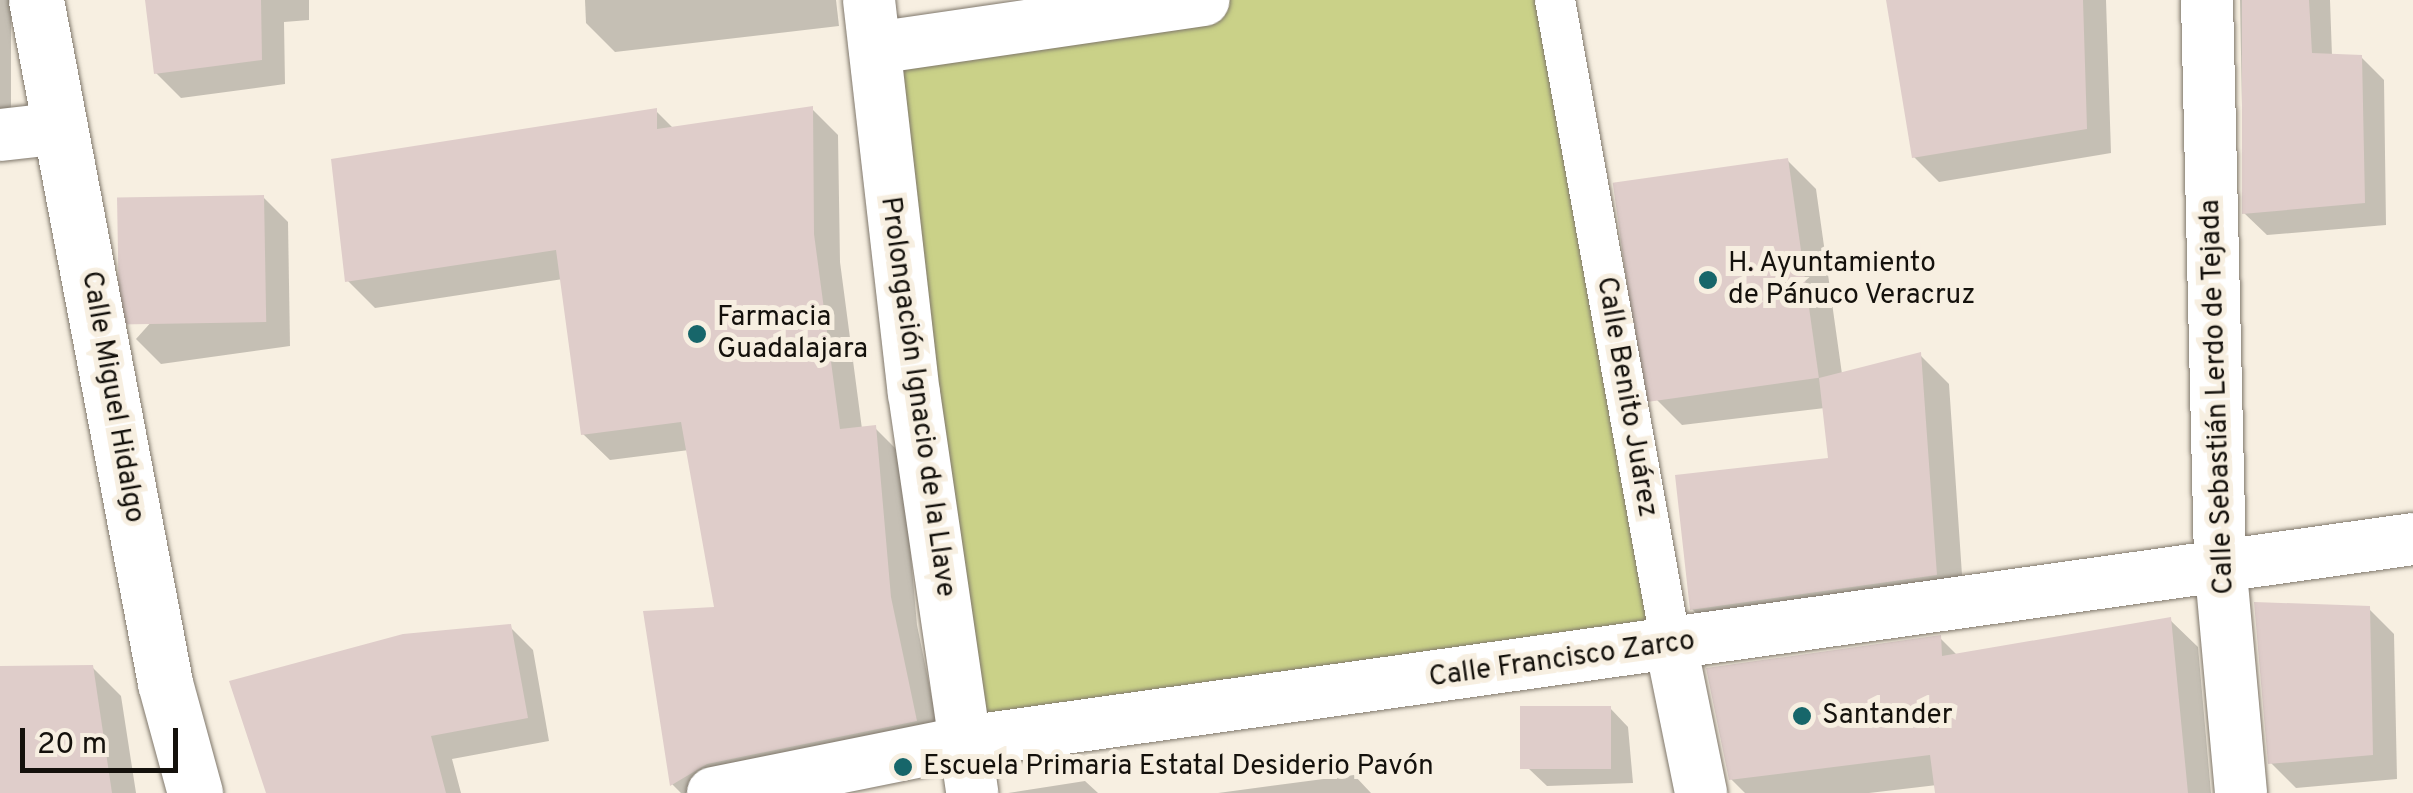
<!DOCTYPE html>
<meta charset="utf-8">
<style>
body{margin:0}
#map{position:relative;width:2413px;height:793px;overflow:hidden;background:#f7efe1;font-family:Overpass,sans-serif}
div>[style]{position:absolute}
.green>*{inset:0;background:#cad188}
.shadow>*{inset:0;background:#0003;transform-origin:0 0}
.building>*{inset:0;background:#dfcdca;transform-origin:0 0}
.roads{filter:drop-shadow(0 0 2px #7f776b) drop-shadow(0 0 2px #7f776b)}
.pedestrian>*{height:40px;margin:-20px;padding:0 20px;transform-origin:20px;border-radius:20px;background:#fff}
.minor>*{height:52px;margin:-26px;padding:0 26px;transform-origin:26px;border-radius:26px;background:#fff}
.tertiary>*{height:55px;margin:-27.5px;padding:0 27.5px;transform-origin:27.5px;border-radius:27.5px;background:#fff}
.dots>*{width:28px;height:28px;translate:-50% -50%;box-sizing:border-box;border:5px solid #f7efe1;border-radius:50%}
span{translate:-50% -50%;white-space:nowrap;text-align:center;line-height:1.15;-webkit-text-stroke:10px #f7efe1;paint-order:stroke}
.poi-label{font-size:28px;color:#14110c}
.left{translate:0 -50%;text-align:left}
.street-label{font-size:28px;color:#14110c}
.scale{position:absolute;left:20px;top:728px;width:158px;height:45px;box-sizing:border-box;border:5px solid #14110c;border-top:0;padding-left:12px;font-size:30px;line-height:35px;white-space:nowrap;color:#14110c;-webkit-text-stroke:8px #f7efe1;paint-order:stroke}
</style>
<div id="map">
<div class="green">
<i style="clip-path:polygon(1204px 0,1555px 0,1671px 645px,965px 742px,875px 48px)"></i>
</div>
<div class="shadow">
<i style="left:0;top:0;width:11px;height:109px"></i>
<i style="clip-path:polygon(147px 0,309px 0,309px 20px,284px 22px,285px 84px,181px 98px,156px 73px)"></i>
<i style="clip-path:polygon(585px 0,836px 0,839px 26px,615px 52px,586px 23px)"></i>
<i style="clip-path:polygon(1888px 0,2106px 0,2111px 153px,1939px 182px,1914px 157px)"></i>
<i style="clip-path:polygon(2240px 0,2330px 0,2332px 56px,2361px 57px,2384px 80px,2386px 225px,2267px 235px,2244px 213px)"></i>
<i style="clip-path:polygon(812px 109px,838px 135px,840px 262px,862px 429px,875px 428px,902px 455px,917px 625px,942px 747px,728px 793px,681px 793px,672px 784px,717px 610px,689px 450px,610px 460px,583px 434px,563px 279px,375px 308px,348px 281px,656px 111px,674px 129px)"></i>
<i style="clip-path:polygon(1787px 160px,1816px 189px,1842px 374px,1920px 355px,1949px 384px,1964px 604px,1721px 638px,1692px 609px,1831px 461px,1825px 408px,1682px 425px,1653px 396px)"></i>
<i style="clip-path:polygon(263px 197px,288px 222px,290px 346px,161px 364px,136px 339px)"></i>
<i style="clip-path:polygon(2369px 609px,2394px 634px,2397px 779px,2296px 788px,2271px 763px)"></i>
<i style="clip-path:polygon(2170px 620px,2198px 647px,2211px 793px,1938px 793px,1937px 785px,1869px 793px,1745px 793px,1731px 779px,1940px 638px,1958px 656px)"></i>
<i style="clip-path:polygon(510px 627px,533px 650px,549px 741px,452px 759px,461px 793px,269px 793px)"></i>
<i style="clip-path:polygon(92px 667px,121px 696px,136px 793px,0 793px,0 668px)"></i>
<i style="clip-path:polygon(1610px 708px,1628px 727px,1633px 783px,1547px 786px,1528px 768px)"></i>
<i style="clip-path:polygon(1354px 775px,1371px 793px,1218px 793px)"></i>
<i style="clip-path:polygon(1085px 781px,1098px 793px,1008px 793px)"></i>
</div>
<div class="building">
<i style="clip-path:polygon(145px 0,261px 0,262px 60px,154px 74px)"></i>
<i style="clip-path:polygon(1886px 0,2083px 0,2087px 129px,1912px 158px)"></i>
<i style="clip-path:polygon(2242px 0,2309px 0,2312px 53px,2362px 55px,2365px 203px,2242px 214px)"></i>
<i style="clip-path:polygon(813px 106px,814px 234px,840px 429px,876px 425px,891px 597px,917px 721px,707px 764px,670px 786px,643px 611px,714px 607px,681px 422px,581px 435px,556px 250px,345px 282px,331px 159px,657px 108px,657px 129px)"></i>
<i style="left:1788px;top:158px;width:222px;height:177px;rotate:82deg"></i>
<i style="left:264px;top:195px;width:127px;height:147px;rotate:89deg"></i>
<i style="clip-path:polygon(1921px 352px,1937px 575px,1690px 610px,1675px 475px,1828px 458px,1819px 378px)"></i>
<i style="clip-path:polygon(2254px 602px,2370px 606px,2373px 755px,2268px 764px)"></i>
<i style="clip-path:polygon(2171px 617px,2188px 793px,1935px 793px,1930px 755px,1729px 780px,1706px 668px,1941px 635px,1942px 656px)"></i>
<i style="clip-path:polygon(511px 624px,528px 718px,431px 736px,446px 793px,266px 793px,229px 681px,403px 634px)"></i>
<i style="clip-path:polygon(93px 665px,112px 793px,0 793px,0 666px)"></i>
<i style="left:1520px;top:706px;width:91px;height:63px"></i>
</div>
<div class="roads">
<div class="pedestrian">
<i style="left:1555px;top:0;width:655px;rotate:79.8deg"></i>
</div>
<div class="minor">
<i style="left:869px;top:0;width:396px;rotate:83.5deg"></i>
<i style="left:914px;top:393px;width:404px;rotate:81.7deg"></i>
<i style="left:2207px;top:0;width:562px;rotate:88.67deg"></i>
<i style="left:2220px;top:562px;width:232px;rotate:84.8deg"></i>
<i style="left:875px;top:48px;width:332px;rotate:-8.3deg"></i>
<i style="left:0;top:135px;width:62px;rotate:-6.4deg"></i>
<i style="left:1671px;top:645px;width:151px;rotate:78.5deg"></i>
<i style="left:713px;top:793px;width:257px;rotate:-11.4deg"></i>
<i style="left:965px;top:742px;width:1462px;rotate:-7.98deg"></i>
</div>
<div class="tertiary">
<i style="left:36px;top:0;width:695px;rotate:79.3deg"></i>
<i style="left:165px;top:683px;width:114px;rotate:74.7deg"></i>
</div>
</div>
<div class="dots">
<i style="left:1708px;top:280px;background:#17666a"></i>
<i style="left:697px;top:334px;background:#17666a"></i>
<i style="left:1802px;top:716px;background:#17666a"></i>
<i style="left:903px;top:767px;background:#17666a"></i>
</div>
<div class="poi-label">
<span class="left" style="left:1728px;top:280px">H. Ayuntamiento<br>de Pánuco Veracruz</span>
<span class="left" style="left:717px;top:334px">Farmacia<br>Guadalajara</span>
<span class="left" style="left:1822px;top:716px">Santander</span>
<span class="left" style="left:923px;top:767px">Escuela Primaria Estatal Desiderio Pavón</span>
</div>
<div class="street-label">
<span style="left:112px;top:397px;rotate:80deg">Calle Miguel Hidalgo</span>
<span style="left:917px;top:397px;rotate:82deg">Prolongación Ignacio de la Llave</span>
<span style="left:1626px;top:397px;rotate:80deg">Calle Benito Juárez</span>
<span style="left:2218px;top:397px;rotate:-92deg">Calle Sebastián Lerdo de Tejada</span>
<span style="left:1562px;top:660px;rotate:-8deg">Calle Francisco Zarco</span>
</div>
<div class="scale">20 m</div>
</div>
